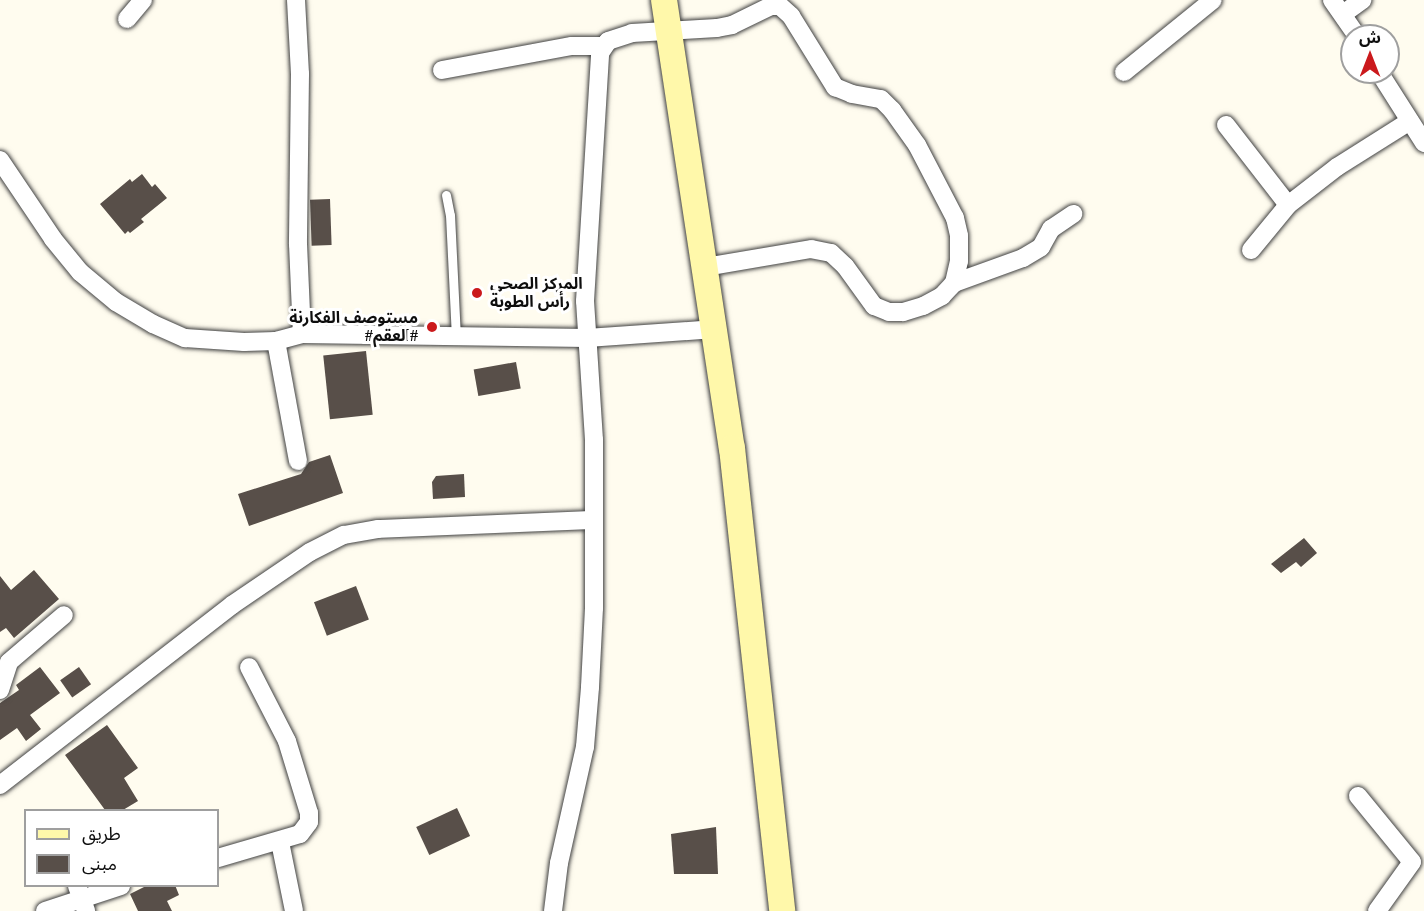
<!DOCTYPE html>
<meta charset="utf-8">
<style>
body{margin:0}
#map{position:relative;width:1424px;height:911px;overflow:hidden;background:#fffcef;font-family:"Times New Roman","Noto Sans Arabic",serif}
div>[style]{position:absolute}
.building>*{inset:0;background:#584f49;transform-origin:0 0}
.roads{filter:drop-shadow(0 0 2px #414141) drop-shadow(0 0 2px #414141)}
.lane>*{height:9px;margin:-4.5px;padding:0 4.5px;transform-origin:4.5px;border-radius:4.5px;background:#fff}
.street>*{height:18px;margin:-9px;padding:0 9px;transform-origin:9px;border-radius:9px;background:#fff}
.secondary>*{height:26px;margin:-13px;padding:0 13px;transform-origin:13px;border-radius:13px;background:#fff8aa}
.dots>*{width:16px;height:16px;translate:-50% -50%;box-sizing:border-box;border:3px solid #fff;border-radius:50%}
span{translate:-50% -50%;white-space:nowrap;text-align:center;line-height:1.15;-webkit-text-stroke:6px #fff;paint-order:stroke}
.poi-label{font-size:16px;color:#0e0e0e;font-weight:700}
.left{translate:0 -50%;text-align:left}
.right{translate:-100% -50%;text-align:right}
.legend{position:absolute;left:24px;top:809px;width:195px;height:78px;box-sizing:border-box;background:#fff;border:2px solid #9f9f9f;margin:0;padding:8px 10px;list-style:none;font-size:18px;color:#0e0e0e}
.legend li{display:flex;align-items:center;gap:12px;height:30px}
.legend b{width:30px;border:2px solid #9f9f9f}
.north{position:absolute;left:1340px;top:24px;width:60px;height:60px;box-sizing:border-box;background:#fff;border:2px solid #9f9f9f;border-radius:50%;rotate:0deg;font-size:16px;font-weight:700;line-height:24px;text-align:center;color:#0e0e0e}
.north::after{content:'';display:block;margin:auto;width:21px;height:27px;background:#cb191c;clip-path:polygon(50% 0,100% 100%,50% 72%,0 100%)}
</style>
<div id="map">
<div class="building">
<i style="clip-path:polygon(142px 174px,152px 187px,155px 184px,167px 198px,141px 219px,144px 222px,130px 233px,128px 231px,125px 234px,100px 204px,130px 179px,132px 182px)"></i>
<i style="left:330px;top:199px;width:46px;height:20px;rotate:88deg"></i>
<i style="left:366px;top:351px;width:64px;height:43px;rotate:84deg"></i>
<i style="left:516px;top:362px;width:27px;height:43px;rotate:80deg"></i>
<i style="clip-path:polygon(330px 455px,343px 493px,249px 526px,238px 494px,301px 474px,309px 462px)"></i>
<i style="clip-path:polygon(464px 474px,465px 497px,433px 499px,432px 482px,436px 476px)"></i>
<i style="clip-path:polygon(1304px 538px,1317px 553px,1301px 567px,1296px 562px,1281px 573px,1271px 564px)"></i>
<i style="clip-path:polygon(34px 570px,59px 599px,14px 638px,6px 628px,0 632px,0 576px,11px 590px)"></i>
<i style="left:356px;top:586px;width:36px;height:45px;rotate:69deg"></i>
<i style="clip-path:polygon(40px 667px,60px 693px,30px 715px,41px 729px,26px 741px,17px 728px,0 740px,0 703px,19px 690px,16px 685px)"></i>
<i style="left:79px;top:667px;width:21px;height:23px;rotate:55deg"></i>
<i style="clip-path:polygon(107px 725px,138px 768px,124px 778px,138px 801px,123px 810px,105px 810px,65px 755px)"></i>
<i style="left:457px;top:808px;width:31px;height:45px;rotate:65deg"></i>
<i style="clip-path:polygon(716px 827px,718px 874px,674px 874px,671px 834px)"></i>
<i style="clip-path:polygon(148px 885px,175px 885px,179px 895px,167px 901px,172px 911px,138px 911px,130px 894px)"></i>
</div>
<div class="roads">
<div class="lane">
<i style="left:446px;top:195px;width:20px;rotate:79deg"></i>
<i style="left:450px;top:215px;width:121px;rotate:87.2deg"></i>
</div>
<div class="street">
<i style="left:296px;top:0;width:74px;rotate:86.9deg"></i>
<i style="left:300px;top:74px;width:170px;rotate:90.7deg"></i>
<i style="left:298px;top:244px;width:90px;rotate:87.5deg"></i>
<i style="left:1332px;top:0;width:44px;rotate:55.2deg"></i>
<i style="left:1343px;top:14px;width:24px;rotate:-36deg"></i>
<i style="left:127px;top:19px;width:25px;rotate:-50deg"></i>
<i style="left:442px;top:70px;width:132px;rotate:-10.5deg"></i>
<i style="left:572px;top:46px;width:31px"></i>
<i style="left:1124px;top:72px;width:114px;rotate:-39deg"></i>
<i style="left:1379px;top:72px;width:84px;rotate:57.6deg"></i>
<i style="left:1226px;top:125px;width:101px;rotate:52.2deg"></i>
<i style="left:0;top:160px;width:95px;rotate:56.1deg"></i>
<i style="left:53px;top:239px;width:43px;rotate:50.7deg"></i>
<i style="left:80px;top:272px;width:47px;rotate:39.8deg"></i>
<i style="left:116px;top:302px;width:43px;rotate:30.7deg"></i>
<i style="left:153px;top:324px;width:35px;rotate:24deg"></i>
<i style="left:185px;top:338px;width:59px;rotate:3.9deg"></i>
<i style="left:244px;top:342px;width:32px;rotate:-2deg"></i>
<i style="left:276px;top:341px;width:27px;rotate:-15deg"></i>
<i style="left:302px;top:334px;width:285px;rotate:0.8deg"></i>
<i style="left:587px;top:338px;width:128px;rotate:-4deg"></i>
<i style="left:1251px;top:250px;width:58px;rotate:-50.6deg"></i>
<i style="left:1288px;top:205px;width:62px;rotate:-37.8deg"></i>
<i style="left:1337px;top:167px;width:86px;rotate:-32.2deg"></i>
<i style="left:954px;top:283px;width:73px;rotate:-19.9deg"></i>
<i style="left:1023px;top:258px;width:21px;rotate:-31deg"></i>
<i style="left:1041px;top:247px;width:21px;rotate:-61deg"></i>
<i style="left:1051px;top:229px;width:27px;rotate:-34deg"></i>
<i style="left:276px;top:341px;width:122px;rotate:79.6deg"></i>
<i style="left:0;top:690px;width:29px;rotate:-72deg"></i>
<i style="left:9px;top:662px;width:72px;rotate:-40.5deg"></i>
<i style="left:0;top:785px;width:294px;rotate:-37.8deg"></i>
<i style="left:232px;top:605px;width:94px;rotate:-34.2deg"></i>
<i style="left:310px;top:552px;width:38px;rotate:-27deg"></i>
<i style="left:344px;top:535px;width:35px;rotate:-10deg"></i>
<i style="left:378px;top:529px;width:216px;rotate:-2.4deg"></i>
<i style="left:1358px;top:796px;width:85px;rotate:50.7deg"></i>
<i style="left:1412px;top:862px;width:60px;rotate:125.5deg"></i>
<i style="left:280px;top:842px;width:70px;rotate:78.5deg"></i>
<i style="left:218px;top:858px;width:85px;rotate:-16.3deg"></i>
<i style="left:300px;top:834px;width:15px;rotate:-53deg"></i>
<i style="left:309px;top:822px;width:9px;rotate:-90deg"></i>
<i style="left:309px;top:813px;width:75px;rotate:-107deg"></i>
<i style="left:287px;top:741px;width:83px;rotate:-117.2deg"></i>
<i style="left:77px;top:886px;width:27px;rotate:70deg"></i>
<i style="left:45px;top:911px;width:80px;rotate:-18.2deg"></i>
<i style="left:553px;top:911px;width:48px;rotate:-82.9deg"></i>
<i style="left:559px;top:863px;width:119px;rotate:-77.4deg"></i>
<i style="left:585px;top:747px;width:60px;rotate:-85.2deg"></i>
<i style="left:590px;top:687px;width:79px;rotate:-87.1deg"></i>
<i style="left:594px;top:608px;width:168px;rotate:-90deg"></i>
<i style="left:594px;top:440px;width:139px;rotate:-93.7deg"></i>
<i style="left:585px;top:301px;width:248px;rotate:-86.5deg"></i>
<i style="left:600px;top:53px;width:14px;rotate:-56deg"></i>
<i style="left:608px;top:41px;width:25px;rotate:-18deg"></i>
<i style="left:632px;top:33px;width:85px;rotate:-3.4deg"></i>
<i style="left:717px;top:28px;width:15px;rotate:-11deg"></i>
<i style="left:732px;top:25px;width:43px;rotate:-26deg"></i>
<i style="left:771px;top:6px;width:9px"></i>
<i style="left:780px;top:6px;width:15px;rotate:42deg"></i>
<i style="left:791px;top:16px;width:84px;rotate:58.2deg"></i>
<i style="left:835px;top:87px;width:18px;rotate:22deg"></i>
<i style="left:852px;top:94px;width:29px;rotate:10deg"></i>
<i style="left:881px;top:99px;width:16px;rotate:45deg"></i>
<i style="left:892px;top:110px;width:43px;rotate:54.5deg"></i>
<i style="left:917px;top:145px;width:82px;rotate:62.5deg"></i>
<i style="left:955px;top:218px;width:18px;rotate:77deg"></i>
<i style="left:959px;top:236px;width:25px;rotate:90deg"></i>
<i style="left:959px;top:261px;width:23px;rotate:103deg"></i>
<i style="left:954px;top:283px;width:18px;rotate:133deg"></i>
<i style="left:942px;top:296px;width:21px;rotate:152deg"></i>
<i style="left:923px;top:306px;width:21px;rotate:163deg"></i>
<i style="left:903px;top:312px;width:14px;rotate:180deg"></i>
<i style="left:889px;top:312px;width:16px;rotate:-158deg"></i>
<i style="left:874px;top:306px;width:49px;rotate:-125.9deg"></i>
<i style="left:845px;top:266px;width:19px;rotate:-137deg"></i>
<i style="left:831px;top:253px;width:20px;rotate:-169deg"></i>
<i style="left:811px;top:249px;width:108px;rotate:170.4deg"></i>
</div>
<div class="secondary">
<i style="left:664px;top:0;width:453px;rotate:81.4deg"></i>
<i style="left:732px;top:448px;width:466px;rotate:83.8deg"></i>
</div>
</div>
<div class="dots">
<i style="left:477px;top:293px;background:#cb191c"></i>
<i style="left:432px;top:327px;background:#cb191c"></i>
</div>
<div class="poi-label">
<span class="left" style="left:490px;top:293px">المركز الصحي<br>رأس الطوبة</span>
<span class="right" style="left:418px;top:327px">مستوصف الفكارنة<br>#العقم#</span>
</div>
<ul class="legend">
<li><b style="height:8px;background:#fff8aa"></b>طريق</li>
<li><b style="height:16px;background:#584f49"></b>مبنى</li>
</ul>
<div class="north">ش</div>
</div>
